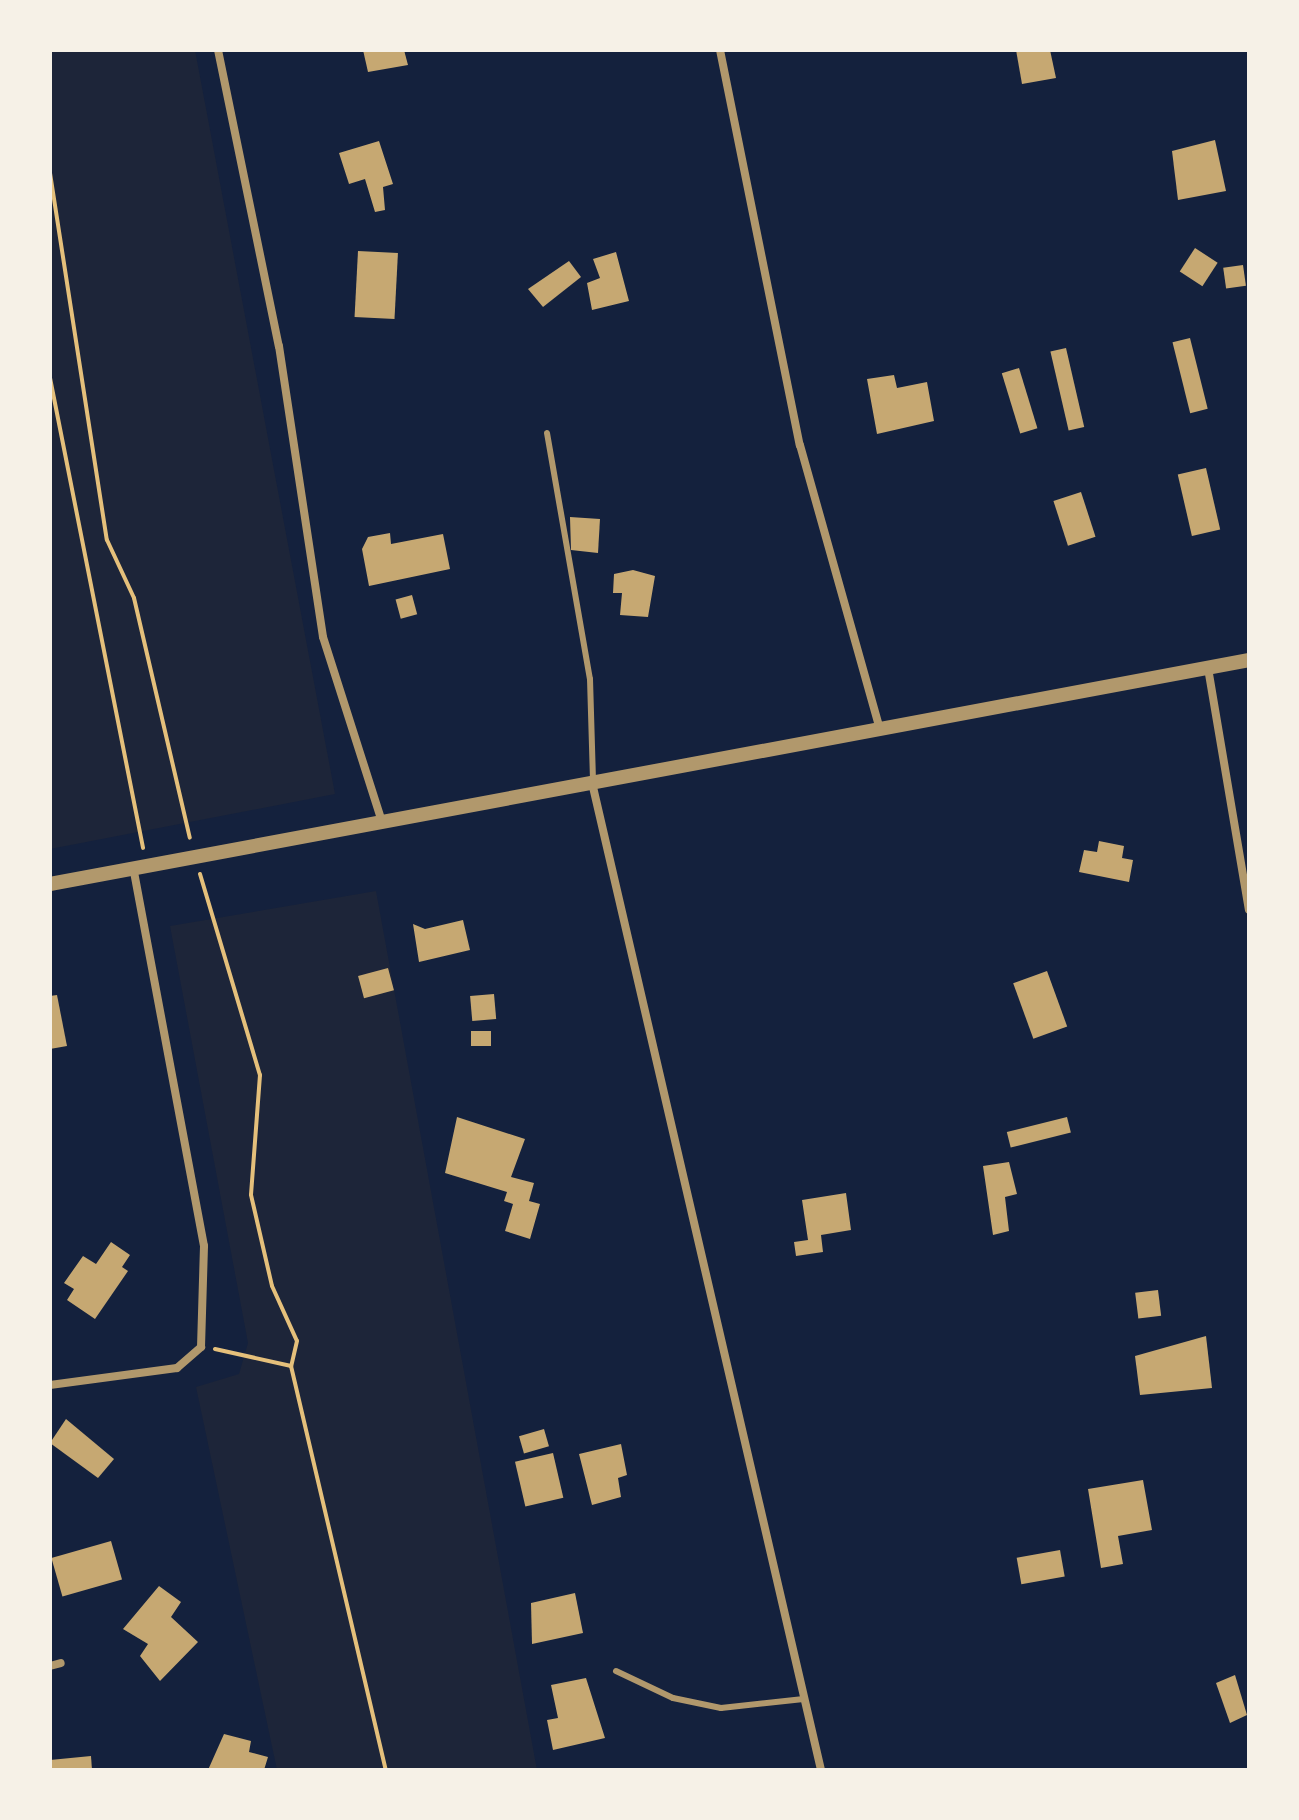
<!DOCTYPE html>
<style>
body{margin:0}
#map{position:relative;width:1299px;height:1820px;overflow:hidden;background:#14213d;font-family:"Exo 2",sans-serif}
div>[style]{position:absolute}
.green>*{inset:0;background:#1d2539}
.building>*{inset:0;background:#c6a872;transform-origin:0 0}
.path>*{height:4px;margin:-2px;padding:0 2px;transform-origin:2px;border-radius:2px;background:#e5c07b}
.service>*{height:6px;margin:-3px;padding:0 3px;transform-origin:3px;border-radius:3px;background:#b1986c}
.minor>*{height:8px;margin:-4px;padding:0 4px;transform-origin:4px;border-radius:4px;background:#b1986c}
.tertiary>*{height:14px;margin:-7px;padding:0 7px;transform-origin:7px;border-radius:7px;background:#b1986c}
span{translate:-50% -50%;white-space:nowrap;text-align:center;line-height:1.15;-webkit-text-stroke:6px #f6f1e7;paint-order:stroke}
.frame{position:absolute;inset:0;border:52px solid #f6f1e7;pointer-events:none}
</style>
<div id="map">
<div class="green">
<i style="clip-path:polygon(50px 50px,195px 50px,335px 794px,50px 849px)"></i>
<i style="clip-path:polygon(376px 891px,537px 1770px,277px 1770px,196px 1387px,239px 1374px,248px 1343px,170px 926px)"></i>
</div>
<div class="building">
<i style="clip-path:polygon(363px 50px,404px 50px,408px 65px,368px 72px)"></i>
<i style="clip-path:polygon(1016px 50px,1050px 50px,1056px 78px,1022px 84px)"></i>
<i style="clip-path:polygon(1215px 140px,1226px 191px,1178px 200px,1172px 151px)"></i>
<i style="clip-path:polygon(379px 141px,393px 184px,383px 187px,385px 210px,375px 212px,365px 179px,349px 184px,339px 153px)"></i>
<i style="left:1195px;top:248px;width:27px;height:28px;rotate:33deg"></i>
<i style="left:358px;top:251px;width:40px;height:66px;rotate:3deg"></i>
<i style="clip-path:polygon(616px 252px,629px 301px,592px 310px,587px 283px,600px 278px,593px 259px)"></i>
<i style="clip-path:polygon(569px 261px,581px 277px,543px 307px,528px 289px)"></i>
<i style="left:1243px;top:265px;width:21px;height:20px;rotate:82deg"></i>
<i style="left:1190px;top:338px;width:73px;height:18px;rotate:76deg"></i>
<i style="left:1066px;top:348px;width:81px;height:16px;rotate:77deg"></i>
<i style="left:1019px;top:368px;width:63px;height:18px;rotate:73deg"></i>
<i style="clip-path:polygon(894px 375px,897px 388px,927px 382px,934px 421px,877px 434px,867px 379px)"></i>
<i style="left:1206px;top:468px;width:63px;height:29px;rotate:77deg"></i>
<i style="left:1081px;top:492px;width:47px;height:29px;rotate:72deg"></i>
<i style="clip-path:polygon(570px 517px,600px 519px,598px 553px,571px 550px)"></i>
<i style="clip-path:polygon(390px 533px,391px 544px,443px 534px,450px 569px,369px 586px,362px 549px,368px 537px)"></i>
<i style="clip-path:polygon(633px 570px,655px 576px,648px 617px,620px 615px,622px 593px,613px 593px,614px 574px)"></i>
<i style="left:412px;top:595px;width:20px;height:17px;rotate:75deg"></i>
<i style="clip-path:polygon(1099px 841px,1124px 846px,1122px 858px,1133px 860px,1129px 882px,1079px 872px,1084px 850px,1097px 852px)"></i>
<i style="clip-path:polygon(463px 920px,470px 950px,419px 962px,413px 924px,425px 929px)"></i>
<i style="left:388px;top:968px;width:23px;height:31px;rotate:75deg"></i>
<i style="left:1047px;top:971px;width:59px;height:36px;rotate:70deg"></i>
<i style="left:494px;top:994px;width:25px;height:24px;rotate:85deg"></i>
<i style="clip-path:polygon(57px 995px,67px 1046px,50px 1049px,50px 996px)"></i>
<i style="left:491px;top:1031px;width:15px;height:20px;rotate:90deg"></i>
<i style="clip-path:polygon(457px 1117px,525px 1139px,511px 1177px,534px 1183px,529px 1201px,540px 1204px,530px 1239px,505px 1231px,513px 1204px,504px 1201px,507px 1192px,445px 1173px)"></i>
<i style="left:1067px;top:1117px;width:16px;height:62px;rotate:76deg"></i>
<i style="clip-path:polygon(1009px 1162px,1017px 1194px,1005px 1197px,1009px 1231px,993px 1235px,983px 1166px)"></i>
<i style="clip-path:polygon(846px 1193px,851px 1230px,821px 1235px,823px 1252px,796px 1256px,794px 1242px,808px 1240px,802px 1200px)"></i>
<i style="clip-path:polygon(111px 1242px,130px 1255px,122px 1267px,128px 1271px,95px 1319px,67px 1300px,74px 1289px,64px 1283px,83px 1256px,96px 1264px)"></i>
<i style="left:1158px;top:1290px;width:26px;height:23px;rotate:83deg"></i>
<i style="clip-path:polygon(1206px 1336px,1212px 1388px,1140px 1395px,1135px 1356px)"></i>
<i style="clip-path:polygon(66px 1419px,114px 1459px,98px 1478px,50px 1443px)"></i>
<i style="left:544px;top:1429px;width:18px;height:26px;rotate:74deg"></i>
<i style="clip-path:polygon(621px 1444px,627px 1475px,618px 1478px,621px 1497px,592px 1505px,579px 1454px)"></i>
<i style="left:553px;top:1453px;width:46px;height:39px;rotate:77deg"></i>
<i style="clip-path:polygon(1143px 1480px,1152px 1530px,1118px 1536px,1123px 1564px,1101px 1568px,1088px 1489px)"></i>
<i style="left:111px;top:1541px;width:40px;height:62px;rotate:74deg"></i>
<i style="left:1060px;top:1550px;width:27px;height:44px;rotate:80deg"></i>
<i style="clip-path:polygon(159px 1586px,181px 1602px,171px 1617px,198px 1642px,160px 1681px,140px 1656px,148px 1644px,123px 1629px)"></i>
<i style="clip-path:polygon(575px 1593px,583px 1633px,532px 1644px,531px 1603px)"></i>
<i style="clip-path:polygon(1235px 1675px,1247px 1715px,1230px 1723px,1216px 1683px)"></i>
<i style="clip-path:polygon(586px 1678px,605px 1738px,553px 1750px,547px 1720px,558px 1718px,551px 1685px)"></i>
<i style="clip-path:polygon(224px 1734px,251px 1741px,249px 1752px,268px 1757px,264px 1770px,208px 1770px)"></i>
<i style="clip-path:polygon(91px 1756px,92px 1770px,50px 1770px,50px 1760px)"></i>
</div>
<div class="path">
<i style="left:50px;top:173px;width:371px;rotate:81.2deg"></i>
<i style="left:107px;top:540px;width:64px;rotate:65deg"></i>
<i style="left:134px;top:598px;width:246px;rotate:76.9deg"></i>
<i style="left:50px;top:378px;width:479px;rotate:78.8deg"></i>
<i style="left:200px;top:874px;width:210px;rotate:73.4deg"></i>
<i style="left:260px;top:1075px;width:120px;rotate:94.3deg"></i>
<i style="left:251px;top:1195px;width:93px;rotate:77deg"></i>
<i style="left:272px;top:1286px;width:60px;rotate:65.6deg"></i>
<i style="left:297px;top:1341px;width:26px;rotate:103deg"></i>
<i style="left:291px;top:1366px;width:415px;rotate:76.8deg"></i>
<i style="left:215px;top:1349px;width:78px;rotate:12.6deg"></i>
</div>
<div class="service">
<i style="left:547px;top:433px;width:250px;rotate:80.1deg"></i>
<i style="left:590px;top:679px;width:104px;rotate:88.3deg"></i>
<i style="left:616px;top:1671px;width:63px;rotate:25.3deg"></i>
<i style="left:673px;top:1698px;width:49px;rotate:11.8deg"></i>
<i style="left:721px;top:1708px;width:83px;rotate:-6.2deg"></i>
</div>
<div class="minor">
<i style="left:218px;top:50px;width:302px;rotate:78.4deg"></i>
<i style="left:279px;top:346px;width:294px;rotate:81.4deg"></i>
<i style="left:323px;top:637px;width:194px;rotate:72.3deg"></i>
<i style="left:720px;top:50px;width:403px;rotate:78.6deg"></i>
<i style="left:800px;top:445px;width:296px;rotate:74.3deg"></i>
<i style="left:1208px;top:668px;width:245px;rotate:80.4deg"></i>
<i style="left:593px;top:787px;width:1009px;rotate:76.94deg"></i>
<i style="left:50px;top:1385px;width:128px;rotate:-7.6deg"></i>
<i style="left:177px;top:1368px;width:32px;rotate:-41deg"></i>
<i style="left:201px;top:1347px;width:101px;rotate:-88.3deg"></i>
<i style="left:204px;top:1246px;width:385px;rotate:-100.6deg"></i>
<i style="left:50px;top:1666px;width:11px;rotate:-15deg"></i>
</div>
<div class="tertiary">
<i style="left:50px;top:884px;width:1220px;rotate:-10.58deg"></i>
</div>
<div class="frame"></div>
</div>
